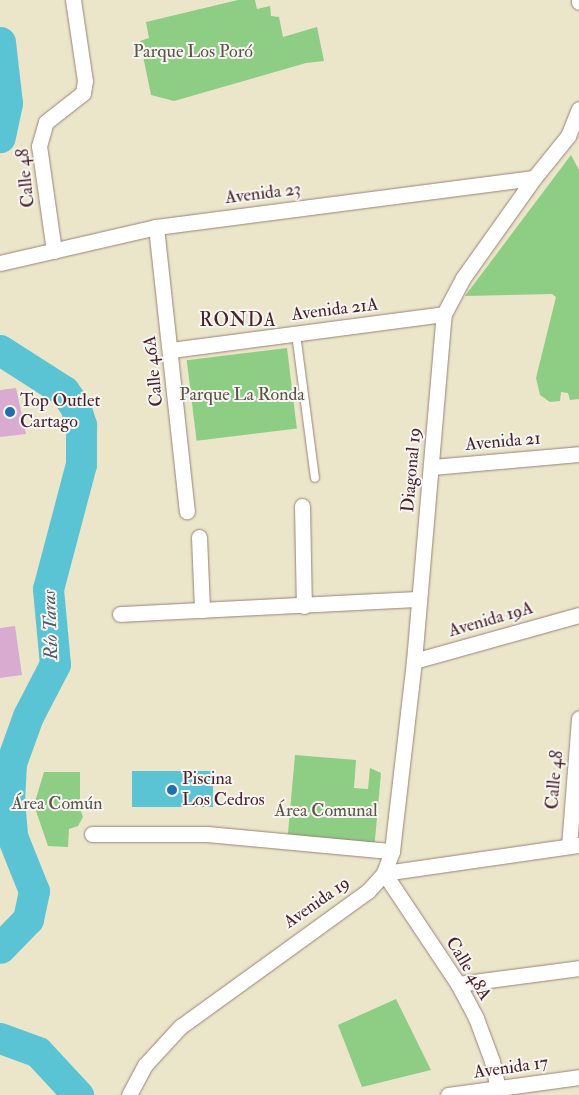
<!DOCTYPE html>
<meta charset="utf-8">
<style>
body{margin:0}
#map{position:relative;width:579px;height:1095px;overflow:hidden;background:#ebe5c9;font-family:"IM FELL Double Pica",serif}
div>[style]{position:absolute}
.green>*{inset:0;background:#8ecd84;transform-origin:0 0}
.water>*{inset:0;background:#5ac4d5;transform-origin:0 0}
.river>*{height:31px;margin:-15.5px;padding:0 15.5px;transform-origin:15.5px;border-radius:15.5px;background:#5ac4d5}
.building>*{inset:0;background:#daabd1}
.roads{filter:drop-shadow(0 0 1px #9a827a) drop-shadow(0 0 1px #9a827a)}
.lane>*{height:8px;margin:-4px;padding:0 4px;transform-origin:4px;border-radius:4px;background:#fff}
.street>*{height:15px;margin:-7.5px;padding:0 7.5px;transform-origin:7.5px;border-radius:7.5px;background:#fff}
.dots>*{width:14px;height:14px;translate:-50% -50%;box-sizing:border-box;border:2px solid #f6f6f2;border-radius:50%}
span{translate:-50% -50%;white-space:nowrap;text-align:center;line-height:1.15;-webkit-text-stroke:4px #f6f6f2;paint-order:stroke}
.park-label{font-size:18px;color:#5e5346}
.street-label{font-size:18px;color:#4a1f2b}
.poi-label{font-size:18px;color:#4a1f2b}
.left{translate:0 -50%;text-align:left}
.neighbourhood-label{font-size:19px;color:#4a1f2b;letter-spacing:1px}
.water-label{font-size:19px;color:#505966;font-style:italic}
</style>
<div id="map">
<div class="green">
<i style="clip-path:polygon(238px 0,255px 0,257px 9px,270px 6px,271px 16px,279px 17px,283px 37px,317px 27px,324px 61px,306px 63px,174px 101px,151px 95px,140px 41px,149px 38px,146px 22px)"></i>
<i style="clip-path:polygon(571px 155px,579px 170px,579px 399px,570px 400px,568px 393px,561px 392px,560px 401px,550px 402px,540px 395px,536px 378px,556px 297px,552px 294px,465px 296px)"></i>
<i style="left:287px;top:348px;width:81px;height:101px;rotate:83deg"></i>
<i style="clip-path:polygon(295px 755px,356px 760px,354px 788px,368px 789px,370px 768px,381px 773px,374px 851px,287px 844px)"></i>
<i style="clip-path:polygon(44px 772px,80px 772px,80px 809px,83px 817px,78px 826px,69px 829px,68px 847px,48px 846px,34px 805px)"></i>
<i style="clip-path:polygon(396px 999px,431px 1070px,362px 1087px,338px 1025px)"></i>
</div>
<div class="water">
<i style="left:213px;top:771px;width:36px;height:81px;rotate:90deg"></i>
</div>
<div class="river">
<i style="left:0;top:42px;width:61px;rotate:83.5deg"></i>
<i style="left:7px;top:103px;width:35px;rotate:102deg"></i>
<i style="left:0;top:350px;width:76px;rotate:32.6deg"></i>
<i style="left:64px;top:391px;width:19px;rotate:54deg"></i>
<i style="left:75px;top:406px;width:20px;rotate:72deg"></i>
<i style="left:81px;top:425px;width:39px;rotate:90deg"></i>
<i style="left:81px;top:464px;width:129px;rotate:104.8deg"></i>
<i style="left:48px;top:589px;width:75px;rotate:84.7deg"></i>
<i style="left:55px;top:664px;width:59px;rotate:117.4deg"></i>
<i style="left:28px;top:716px;width:50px;rotate:109.9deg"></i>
<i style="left:11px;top:763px;width:37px;rotate:93deg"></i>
<i style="left:9px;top:800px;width:36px;rotate:85deg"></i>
<i style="left:12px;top:836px;width:59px;rotate:68.2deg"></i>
<i style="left:34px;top:891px;width:29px;rotate:102deg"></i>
<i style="left:28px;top:919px;width:40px;rotate:134deg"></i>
<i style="left:0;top:1038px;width:40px;rotate:20.2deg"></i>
<i style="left:38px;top:1052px;width:59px;rotate:47.1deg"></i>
</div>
<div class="building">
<i style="clip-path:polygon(16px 388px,26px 434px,0 437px,0 390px)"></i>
<i style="clip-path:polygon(15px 626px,22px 675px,0 678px,0 628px)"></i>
</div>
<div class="roads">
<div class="lane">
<i style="left:296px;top:334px;width:145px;rotate:82.5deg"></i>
</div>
<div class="street">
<i style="left:579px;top:0;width:2px;rotate:90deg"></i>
<i style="left:156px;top:227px;width:286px;rotate:83.8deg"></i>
<i style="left:54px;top:251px;width:106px;rotate:-98.1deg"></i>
<i style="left:39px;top:146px;width:25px;rotate:-74deg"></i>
<i style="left:46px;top:122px;width:47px;rotate:-38.1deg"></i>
<i style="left:83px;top:93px;width:12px;rotate:-81deg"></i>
<i style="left:85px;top:81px;width:82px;rotate:-98.4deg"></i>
<i style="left:0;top:263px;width:160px;rotate:-13deg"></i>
<i style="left:156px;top:227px;width:381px;rotate:-7.4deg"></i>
<i style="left:171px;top:350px;width:275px;rotate:-7.5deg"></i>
<i style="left:431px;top:467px;width:149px;rotate:-5deg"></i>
<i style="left:302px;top:506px;width:100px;rotate:88.9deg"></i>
<i style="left:199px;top:537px;width:73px;rotate:87.6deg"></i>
<i style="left:120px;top:614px;width:299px;rotate:-2.9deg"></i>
<i style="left:414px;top:661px;width:171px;rotate:-15.6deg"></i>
<i style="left:92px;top:834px;width:115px"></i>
<i style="left:207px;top:834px;width:186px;rotate:5.3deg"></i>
<i style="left:569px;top:846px;width:128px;rotate:-85.5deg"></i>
<i style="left:384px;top:873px;width:23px;rotate:-70deg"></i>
<i style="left:392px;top:851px;width:191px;rotate:-83.4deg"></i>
<i style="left:414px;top:661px;width:348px;rotate:-85.1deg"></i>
<i style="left:444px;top:314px;width:41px;rotate:-62.2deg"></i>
<i style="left:463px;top:278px;width:123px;rotate:-54.6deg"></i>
<i style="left:534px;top:178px;width:54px;rotate:-51deg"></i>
<i style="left:568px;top:136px;width:29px;rotate:-68deg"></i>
<i style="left:384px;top:873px;width:133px;rotate:56.3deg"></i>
<i style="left:458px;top:984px;width:38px;rotate:62deg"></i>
<i style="left:476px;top:1018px;width:46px;rotate:69.6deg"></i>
<i style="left:492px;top:1061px;width:35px;rotate:78deg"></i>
<i style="left:458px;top:984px;width:122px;rotate:-7.5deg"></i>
<i style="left:129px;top:1095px;width:34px;rotate:-62deg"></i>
<i style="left:145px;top:1065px;width:52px;rotate:-47.4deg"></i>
<i style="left:180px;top:1027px;width:232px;rotate:-35.9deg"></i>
<i style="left:368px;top:891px;width:24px;rotate:-48deg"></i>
<i style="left:384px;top:873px;width:197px;rotate:-8.2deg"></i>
<i style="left:448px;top:1095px;width:132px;rotate:-7.8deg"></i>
</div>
</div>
<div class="dots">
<i style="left:10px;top:412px;background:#1f6fb2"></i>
<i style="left:172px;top:790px;background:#1f6fb2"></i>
</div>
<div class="park-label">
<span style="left:193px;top:52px">Parque Los Poró</span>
<span style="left:242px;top:395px">Parque La Ronda</span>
<span style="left:57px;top:804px">Área Común</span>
<span style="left:326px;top:811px">Área Comunal</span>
</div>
<div class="street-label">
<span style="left:26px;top:178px;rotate:-96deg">Calle 48</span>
<span style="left:263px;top:194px;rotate:-7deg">Avenida 23</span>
<span style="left:335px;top:310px;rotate:-7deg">Avenida 21A</span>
<span style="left:154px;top:371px;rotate:-96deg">Calle 46A</span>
<span style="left:503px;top:442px;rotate:-5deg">Avenida 21</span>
<span style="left:412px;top:470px;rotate:-85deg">Diagonal 19</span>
<span style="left:491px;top:620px;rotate:-16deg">Avenida 19A</span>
<span style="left:555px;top:780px;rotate:-85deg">Calle 48</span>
<span style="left:317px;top:903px;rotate:-35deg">Avenida 19</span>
<span style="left:468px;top:969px;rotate:59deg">Calle 48A</span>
<span style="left:511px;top:1068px;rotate:-8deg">Avenida 17</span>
</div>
<div class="poi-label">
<span class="left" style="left:20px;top:412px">Top Outlet<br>Cartago</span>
<span class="left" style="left:182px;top:790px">Piscina<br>Los Cedros</span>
</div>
<div class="neighbourhood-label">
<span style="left:238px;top:321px">RONDA</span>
</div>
<div class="water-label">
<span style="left:51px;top:625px;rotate:-92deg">Río Taras</span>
</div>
</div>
